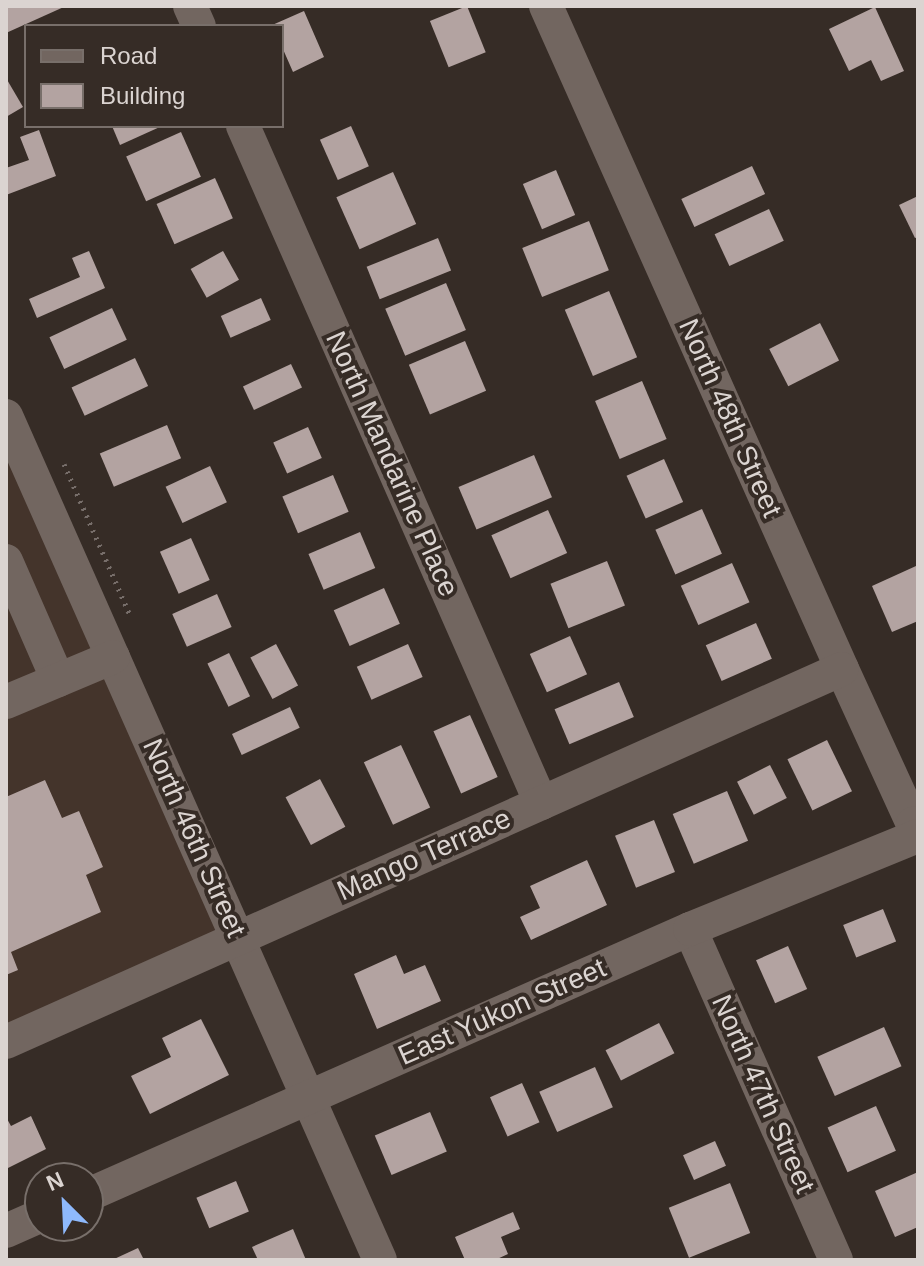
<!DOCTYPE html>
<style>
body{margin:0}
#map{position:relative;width:924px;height:1266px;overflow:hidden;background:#362c26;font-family:Arial,sans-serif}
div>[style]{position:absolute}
.built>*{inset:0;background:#44342b}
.building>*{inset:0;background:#b3a3a1;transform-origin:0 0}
.path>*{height:5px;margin-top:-2.5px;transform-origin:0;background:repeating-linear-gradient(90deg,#776e6a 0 2px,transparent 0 8px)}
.minor>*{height:34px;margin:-17px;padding:0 17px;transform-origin:17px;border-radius:17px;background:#726660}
span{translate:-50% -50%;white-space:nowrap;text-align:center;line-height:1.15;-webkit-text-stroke:8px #362c26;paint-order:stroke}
.street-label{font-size:28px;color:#dbd4d1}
.frame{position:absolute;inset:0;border:8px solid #dbd4d1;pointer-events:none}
.legend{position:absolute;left:24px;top:24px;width:260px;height:104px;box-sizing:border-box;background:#362c26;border:2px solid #786f6a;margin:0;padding:10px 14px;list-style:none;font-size:24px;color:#dbd4d1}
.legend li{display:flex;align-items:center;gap:16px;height:40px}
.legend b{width:40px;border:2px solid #786f6a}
.north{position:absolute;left:24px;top:1162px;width:80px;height:80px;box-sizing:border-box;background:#362c26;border:2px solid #786f6a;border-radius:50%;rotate:336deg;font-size:22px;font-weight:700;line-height:32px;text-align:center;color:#dbd4d1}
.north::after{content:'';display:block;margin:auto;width:28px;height:36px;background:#8eb9fc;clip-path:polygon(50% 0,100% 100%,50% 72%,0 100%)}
</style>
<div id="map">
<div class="built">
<i style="clip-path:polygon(6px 451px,220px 930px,6px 1025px)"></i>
</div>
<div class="building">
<i style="clip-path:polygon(6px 6px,66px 6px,6px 33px)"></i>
<i style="left:467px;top:6px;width:50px;height:40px;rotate:68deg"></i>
<i style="clip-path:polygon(875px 7px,904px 71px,881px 81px,871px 60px,849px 71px,829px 29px)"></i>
<i style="clip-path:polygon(304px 11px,324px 57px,293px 72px,282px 47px,282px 26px,270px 26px)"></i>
<i style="clip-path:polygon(6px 78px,23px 107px,6px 117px)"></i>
<i style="clip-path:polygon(112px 126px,162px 126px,120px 145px)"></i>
<i style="left:351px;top:126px;width:44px;height:34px;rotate:66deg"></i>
<i style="clip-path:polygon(39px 130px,56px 176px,6px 195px,6px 168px,29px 160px,20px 137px)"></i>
<i style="left:181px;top:132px;width:49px;height:60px;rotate:66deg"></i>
<i style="left:752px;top:166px;width:31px;height:78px;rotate:65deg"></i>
<i style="left:556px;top:170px;width:49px;height:36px;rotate:67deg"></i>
<i style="left:393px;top:172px;width:57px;height:62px;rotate:66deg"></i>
<i style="left:215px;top:178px;width:44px;height:64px;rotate:66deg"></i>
<i style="clip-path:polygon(918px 196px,918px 237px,915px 238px,899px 205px)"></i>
<i style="left:769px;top:209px;width:35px;height:60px;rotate:65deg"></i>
<i style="left:589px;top:221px;width:53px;height:72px;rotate:68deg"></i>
<i style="left:438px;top:238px;width:35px;height:77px;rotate:68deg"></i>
<i style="clip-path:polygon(89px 251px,105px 288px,37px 318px,29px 299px,80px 277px,72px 258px)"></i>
<i style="left:223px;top:251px;width:33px;height:37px;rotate:61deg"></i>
<i style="left:446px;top:283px;width:51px;height:66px;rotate:67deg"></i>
<i style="left:609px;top:291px;width:72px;height:48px;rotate:67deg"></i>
<i style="left:261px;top:298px;width:24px;height:44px;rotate:66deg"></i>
<i style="left:112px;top:308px;width:35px;height:69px;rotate:65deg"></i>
<i style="left:820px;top:323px;width:42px;height:57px;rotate:63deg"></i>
<i style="left:465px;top:341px;width:54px;height:61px;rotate:67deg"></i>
<i style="left:135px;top:358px;width:31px;height:70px;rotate:65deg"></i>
<i style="left:291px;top:364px;width:26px;height:53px;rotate:65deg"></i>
<i style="left:642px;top:381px;width:63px;height:51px;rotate:67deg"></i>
<i style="left:167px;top:425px;width:36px;height:73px;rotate:67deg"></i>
<i style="left:308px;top:427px;width:34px;height:38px;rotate:66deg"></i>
<i style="left:534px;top:455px;width:46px;height:82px;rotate:67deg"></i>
<i style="left:664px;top:459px;width:47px;height:41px;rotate:66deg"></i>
<i style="left:210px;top:466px;width:40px;height:49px;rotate:65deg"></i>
<i style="left:333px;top:475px;width:40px;height:55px;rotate:67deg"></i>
<i style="left:702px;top:509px;width:49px;height:51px;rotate:66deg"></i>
<i style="left:548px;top:510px;width:47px;height:62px;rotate:66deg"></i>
<i style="left:360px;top:532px;width:39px;height:56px;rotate:67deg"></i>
<i style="left:191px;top:538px;width:46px;height:34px;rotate:66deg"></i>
<i style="left:607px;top:561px;width:48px;height:61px;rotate:68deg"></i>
<i style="left:732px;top:563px;width:43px;height:56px;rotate:66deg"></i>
<i style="clip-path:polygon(916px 566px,918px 621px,892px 632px,872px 586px)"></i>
<i style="left:384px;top:588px;width:39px;height:55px;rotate:66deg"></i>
<i style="left:217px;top:594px;width:36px;height:49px;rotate:66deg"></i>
<i style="left:756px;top:623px;width:39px;height:55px;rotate:66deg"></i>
<i style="left:570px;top:636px;width:42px;height:44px;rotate:66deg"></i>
<i style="left:276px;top:644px;width:47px;height:29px;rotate:62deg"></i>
<i style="left:408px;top:644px;width:36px;height:56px;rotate:66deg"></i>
<i style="left:229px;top:653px;width:48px;height:24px;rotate:64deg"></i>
<i style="left:619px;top:682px;width:38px;height:70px;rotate:67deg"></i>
<i style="left:290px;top:707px;width:23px;height:64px;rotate:65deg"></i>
<i style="left:470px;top:715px;width:68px;height:40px;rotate:66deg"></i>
<i style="left:827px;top:740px;width:57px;height:44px;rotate:64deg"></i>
<i style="left:401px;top:745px;width:69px;height:41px;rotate:65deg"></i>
<i style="left:770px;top:765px;width:37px;height:37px;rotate:63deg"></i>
<i style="left:320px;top:779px;width:54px;height:39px;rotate:62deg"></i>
<i style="clip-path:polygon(45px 780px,62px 818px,79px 811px,103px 867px,86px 875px,101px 912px,11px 952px,18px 970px,6px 975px,6px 797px)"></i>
<i style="left:727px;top:791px;width:54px;height:59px;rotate:67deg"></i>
<i style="left:654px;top:820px;width:56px;height:42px;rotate:68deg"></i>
<i style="clip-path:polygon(587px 860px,607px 905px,531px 940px,520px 917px,540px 908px,530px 886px)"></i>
<i style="left:883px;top:909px;width:35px;height:43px;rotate:68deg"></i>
<i style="left:788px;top:946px;width:47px;height:35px;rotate:66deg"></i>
<i style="clip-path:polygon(396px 955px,404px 974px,425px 965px,441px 1001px,377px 1029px,354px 974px)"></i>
<i style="clip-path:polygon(201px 1019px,229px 1075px,150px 1114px,131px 1076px,171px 1057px,162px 1038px)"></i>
<i style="left:659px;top:1023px;width:34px;height:60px;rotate:63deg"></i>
<i style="left:884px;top:1027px;width:43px;height:73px;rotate:66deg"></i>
<i style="left:595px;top:1067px;width:44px;height:61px;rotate:66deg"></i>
<i style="left:522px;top:1083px;width:43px;height:35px;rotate:66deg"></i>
<i style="left:876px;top:1106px;width:49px;height:53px;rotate:66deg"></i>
<i style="left:430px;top:1112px;width:43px;height:60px;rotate:67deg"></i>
<i style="clip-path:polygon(31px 1116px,46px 1149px,6px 1169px,6px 1117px,11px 1126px)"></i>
<i style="left:715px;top:1141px;width:27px;height:35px;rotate:66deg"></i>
<i style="clip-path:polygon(918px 1172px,918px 1227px,895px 1237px,875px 1191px)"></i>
<i style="left:236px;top:1181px;width:33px;height:43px;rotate:67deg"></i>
<i style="left:730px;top:1183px;width:54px;height:66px;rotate:68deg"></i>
<i style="clip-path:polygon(513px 1212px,520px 1229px,501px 1237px,508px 1254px,495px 1260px,465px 1260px,455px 1237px)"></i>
<i style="clip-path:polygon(293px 1229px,306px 1260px,258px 1260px,252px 1247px)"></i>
<i style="clip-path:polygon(138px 1248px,144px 1260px,112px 1260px)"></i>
</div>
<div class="path">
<i style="left:64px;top:464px;width:165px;rotate:66.4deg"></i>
</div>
<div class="minor">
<i style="left:190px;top:6px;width:22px;rotate:66deg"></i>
<i style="left:546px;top:6px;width:726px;rotate:65.94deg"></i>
<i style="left:842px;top:669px;width:170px;rotate:65.4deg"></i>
<i style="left:913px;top:824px;width:5px;rotate:-11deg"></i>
<i style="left:243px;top:126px;width:740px;rotate:66.24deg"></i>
<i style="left:6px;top:416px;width:923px;rotate:66.1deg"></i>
<i style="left:6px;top:561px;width:130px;rotate:66.4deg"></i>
<i style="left:6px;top:702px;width:116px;rotate:-22.8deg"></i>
<i style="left:690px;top:929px;width:362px;rotate:66.2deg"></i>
<i style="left:6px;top:1042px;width:915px;rotate:-24.05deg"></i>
<i style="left:88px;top:1195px;width:658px;rotate:-23.84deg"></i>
<i style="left:690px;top:929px;width:246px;rotate:-22.2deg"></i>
<i style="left:6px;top:1231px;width:37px;rotate:-24deg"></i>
</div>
<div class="street-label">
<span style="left:730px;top:418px;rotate:66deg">North 48th Street</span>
<span style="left:392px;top:464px;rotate:66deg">North Mandarine Place</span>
<span style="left:194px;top:838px;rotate:66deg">North 46th Street</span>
<span style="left:424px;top:855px;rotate:-24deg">Mango Terrace</span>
<span style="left:502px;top:1012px;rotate:-24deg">East Yukon Street</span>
<span style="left:763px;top:1094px;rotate:66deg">North 47th Street</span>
</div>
<div class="frame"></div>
<ul class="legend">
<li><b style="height:10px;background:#726660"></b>Road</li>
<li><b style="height:22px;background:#b3a3a1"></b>Building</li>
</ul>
<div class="north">N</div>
</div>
